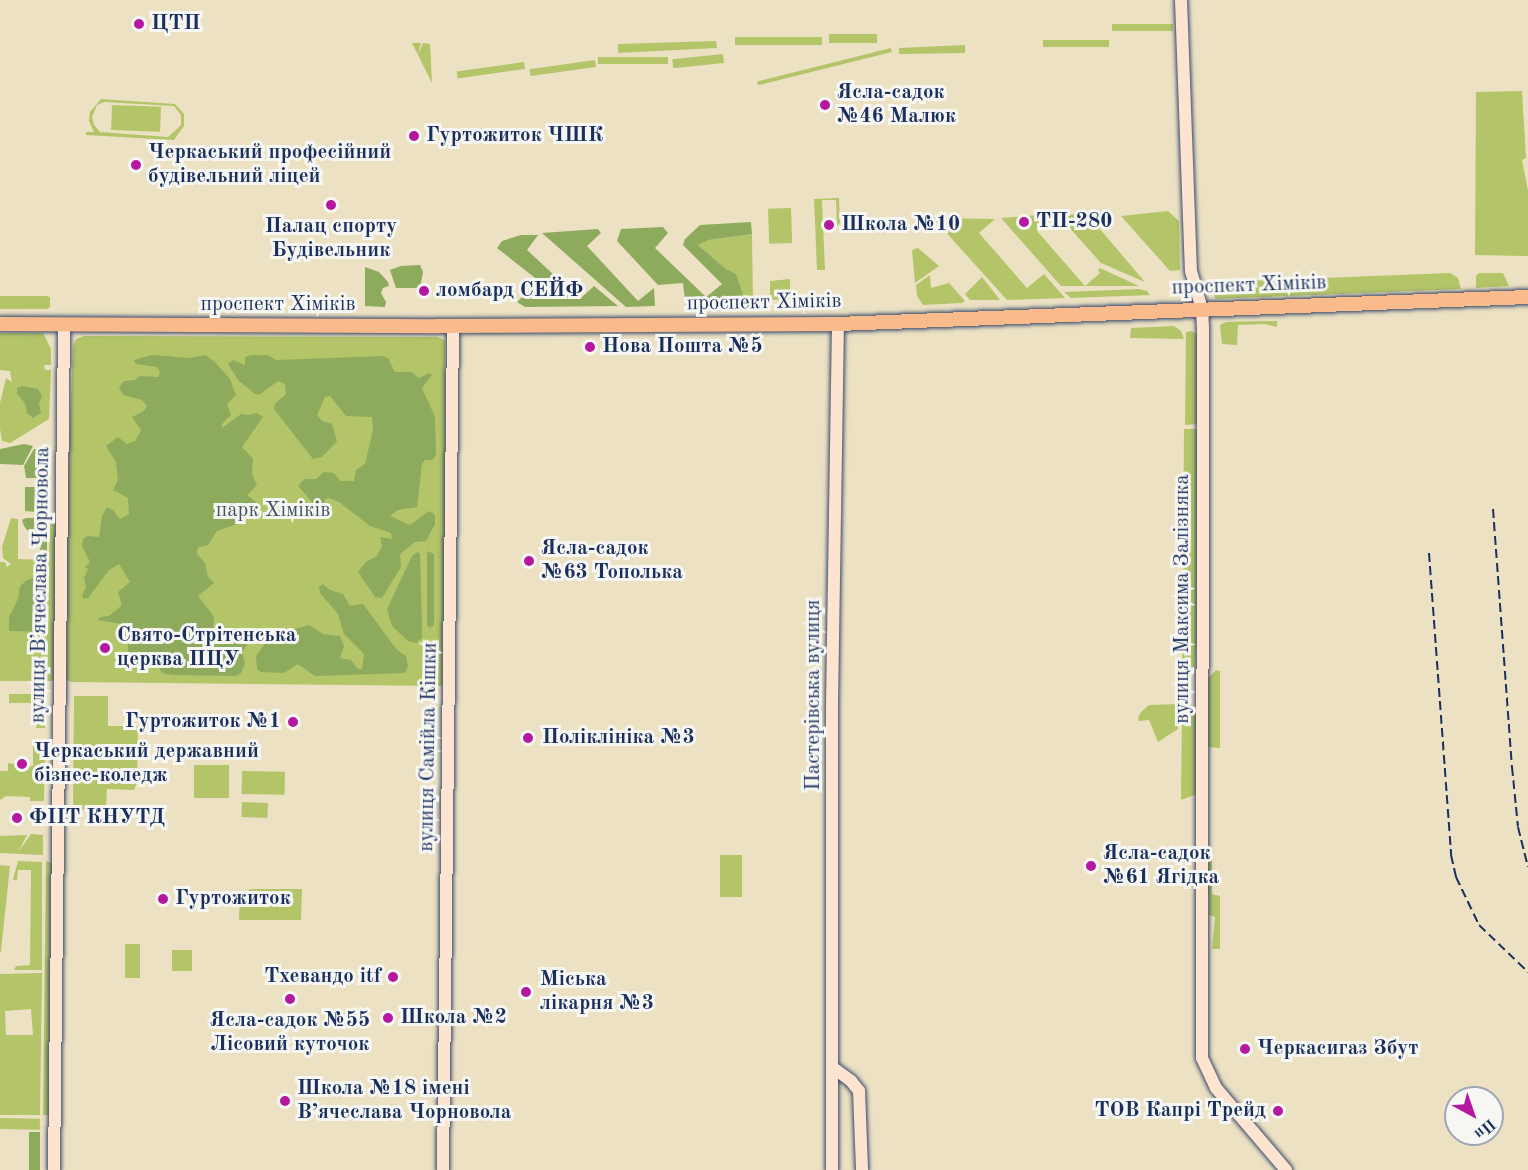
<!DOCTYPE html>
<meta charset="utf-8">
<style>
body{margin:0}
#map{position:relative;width:1528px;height:1170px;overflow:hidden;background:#ece2c3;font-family:"Old Standard TT",serif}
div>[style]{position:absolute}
.green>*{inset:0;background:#b3c568;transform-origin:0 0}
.forest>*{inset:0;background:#8eaa5c;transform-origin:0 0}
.roads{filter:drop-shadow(0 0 2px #3a4a6d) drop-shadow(0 0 2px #3a4a6d)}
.secondary>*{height:12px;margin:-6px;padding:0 6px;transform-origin:6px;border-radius:6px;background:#fde4d1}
.primary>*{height:14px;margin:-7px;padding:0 7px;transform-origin:7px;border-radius:7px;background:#fabb8c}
.rail>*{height:2px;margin-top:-1px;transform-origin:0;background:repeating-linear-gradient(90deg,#1b2f5e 0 9px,transparent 0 13.5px)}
.dots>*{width:16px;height:16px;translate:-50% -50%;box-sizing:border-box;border:3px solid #f6f6f2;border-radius:50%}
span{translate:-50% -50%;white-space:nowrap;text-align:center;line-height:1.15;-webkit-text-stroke:6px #f6f6f2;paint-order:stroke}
.poi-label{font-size:21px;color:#1b2f5e;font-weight:700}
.left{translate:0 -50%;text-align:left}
.right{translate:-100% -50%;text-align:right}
.street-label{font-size:21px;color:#1b2f5e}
.park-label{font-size:21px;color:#415460}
.north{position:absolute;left:1444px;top:1086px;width:60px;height:60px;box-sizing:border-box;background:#f6f6f2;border:2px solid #9ea6b7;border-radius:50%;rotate:140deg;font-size:16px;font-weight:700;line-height:24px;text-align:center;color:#1b2f5e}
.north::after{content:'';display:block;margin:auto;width:21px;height:27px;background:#b5179e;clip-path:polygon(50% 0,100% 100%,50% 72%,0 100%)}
</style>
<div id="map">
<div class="green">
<i style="left:1173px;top:24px;width:7px;height:61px;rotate:90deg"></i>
<i style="left:877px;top:34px;width:9px;height:48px;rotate:90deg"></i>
<i style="left:822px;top:37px;width:8px;height:87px;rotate:90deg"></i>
<i style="left:1109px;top:40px;width:7px;height:66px;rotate:90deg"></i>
<i style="clip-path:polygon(716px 41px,717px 48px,618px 53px,618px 44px)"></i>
<i style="clip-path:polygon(412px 43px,421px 43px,418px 55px,423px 43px,430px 44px,432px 83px)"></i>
<i style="clip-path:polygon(965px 45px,965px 53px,899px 54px,899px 48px)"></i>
<i style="left:891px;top:48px;width:4px;height:138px;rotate:76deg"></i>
<i style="left:723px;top:54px;width:9px;height:51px;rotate:84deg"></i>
<i style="left:668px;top:57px;width:7px;height:70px;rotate:90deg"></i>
<i style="left:595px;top:60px;width:7px;height:66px;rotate:82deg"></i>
<i style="left:524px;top:62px;width:7px;height:68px;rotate:82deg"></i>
<i style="clip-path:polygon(1522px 91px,1526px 158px,1522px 160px,1528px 191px,1528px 256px,1475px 255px,1476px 92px)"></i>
<i style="clip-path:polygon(evenodd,101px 99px,175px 104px,184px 114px,184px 126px,174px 140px,86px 135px,86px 132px,94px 132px,89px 121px,90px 112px,101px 99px,104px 102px,174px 106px,181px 115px,181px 125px,168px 137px,100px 132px,94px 125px,92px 117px,97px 105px,104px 102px)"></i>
<i style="left:112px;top:105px;width:49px;height:25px;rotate:2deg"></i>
<i style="clip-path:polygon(839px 198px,840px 223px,837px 226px,836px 200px,822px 200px,825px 270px,817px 270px,814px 199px)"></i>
<i style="left:791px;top:208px;width:35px;height:23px;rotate:88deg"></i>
<i style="clip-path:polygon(1168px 211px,1179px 221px,1180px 270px,1170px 271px,1121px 216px)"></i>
<i style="clip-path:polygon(1114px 213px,1099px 228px,1145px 282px,1101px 263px,1058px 215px)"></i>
<i style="clip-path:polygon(1051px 214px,1053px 217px,1037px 231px,1085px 286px,1100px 273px,1098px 270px,1100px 268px,1139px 286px,1061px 286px,1001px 218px)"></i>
<i style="clip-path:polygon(933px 218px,995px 219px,979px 233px,1027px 288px,1044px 274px,1065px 298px,1007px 300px)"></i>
<i style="clip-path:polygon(752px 234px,753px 302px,751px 309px,734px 309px,743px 295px,726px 269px,698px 245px,709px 240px)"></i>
<i style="clip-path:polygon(918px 248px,939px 266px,915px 283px,912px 250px)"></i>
<i style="clip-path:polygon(1450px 273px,1458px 278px,1461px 289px,1216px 299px,1211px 291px,1217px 282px)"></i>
<i style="clip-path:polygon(1479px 273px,1503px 273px,1509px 286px,1476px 288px,1476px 276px)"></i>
<i style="clip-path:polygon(930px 275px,931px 288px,949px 283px,965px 301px,962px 303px,923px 305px,917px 296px,916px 285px)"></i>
<i style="clip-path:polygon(982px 277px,1000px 300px,970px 300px,965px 294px)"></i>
<i style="clip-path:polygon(790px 279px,790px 299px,770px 300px,770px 281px)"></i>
<i style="clip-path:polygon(1139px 289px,1147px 291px,1150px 295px,1071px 298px,1064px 292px)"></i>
<i style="clip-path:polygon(0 296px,46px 296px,50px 297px,50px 307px,47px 309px,0 309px)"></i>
<i style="clip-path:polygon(1277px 321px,1277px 327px,1264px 324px,1238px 325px,1237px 345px,1222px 344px,1220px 325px,1226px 322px)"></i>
<i style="clip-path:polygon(1174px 326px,1181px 331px,1184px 339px,1130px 338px,1131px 328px)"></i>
<i style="clip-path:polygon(1192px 331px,1197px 335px,1197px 424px,1185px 425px,1186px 332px)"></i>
<i style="clip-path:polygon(0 333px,43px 333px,51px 349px,51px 365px,44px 365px,45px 370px,51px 370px,49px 419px,10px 443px,2px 441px,0 429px,0 403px,6px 378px,12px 382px,10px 371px,0 370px)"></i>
<i style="clip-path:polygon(84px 336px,437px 337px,445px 340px,445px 682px,442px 686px,72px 682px,66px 680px,67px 511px,73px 346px,76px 339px)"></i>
<i style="clip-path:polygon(1184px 429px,1197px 429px,1197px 641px,1195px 667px,1182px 671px)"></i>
<i style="clip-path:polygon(11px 518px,18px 519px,18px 559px,49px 560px,50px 518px,56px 523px,54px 680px,51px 681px,0 681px,0 562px,5px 562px,7px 567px,11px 564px,3px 558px,2px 547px)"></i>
<i style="clip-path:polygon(1216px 670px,1220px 671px,1220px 748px,1208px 747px,1206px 680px)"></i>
<i style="clip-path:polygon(9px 694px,45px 694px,45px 728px,36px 728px,36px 703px,9px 703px)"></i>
<i style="clip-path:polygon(74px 696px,108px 696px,108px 726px,138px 726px,137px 783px,134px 790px,107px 789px,106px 810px,73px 810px)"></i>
<i style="clip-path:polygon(1178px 704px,1178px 729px,1158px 742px,1149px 720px,1139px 721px,1138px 718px,1141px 712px,1149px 705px)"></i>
<i style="clip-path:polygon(1182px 704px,1190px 704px,1196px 709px,1197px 794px,1181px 800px)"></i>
<i style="clip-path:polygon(33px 746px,45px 746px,44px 801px,30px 801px,30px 797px,6px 796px,0 800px,0 771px,8px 771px,8px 763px,33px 766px)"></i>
<i style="left:194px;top:765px;width:35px;height:33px"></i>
<i style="left:242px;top:771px;width:43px;height:23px;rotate:1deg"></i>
<i style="left:242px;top:802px;width:26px;height:15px;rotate:2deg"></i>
<i style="clip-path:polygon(31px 834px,43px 835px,43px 855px,0 853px,0 836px,27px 835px,18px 852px)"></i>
<i style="left:720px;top:855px;width:22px;height:42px"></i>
<i style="clip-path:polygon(1209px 858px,1212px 861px,1212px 894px,1220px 896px,1220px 949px,1212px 949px,1215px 917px,1209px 915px,1209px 897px,1206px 889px)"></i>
<i style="clip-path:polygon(18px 861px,42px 862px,42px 970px,14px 970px,16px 966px,30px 965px,31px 870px,18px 870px,17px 880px,13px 880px)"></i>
<i style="clip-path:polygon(46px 861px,52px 863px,51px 970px,48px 971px,51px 972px,49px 1115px,43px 1115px)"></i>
<i style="left:0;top:865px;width:10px;height:87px;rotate:6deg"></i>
<i style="clip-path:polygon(251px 889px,302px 889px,301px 920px,239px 920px,240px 895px)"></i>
<i style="left:125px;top:944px;width:15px;height:34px"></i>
<i style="left:192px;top:950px;width:21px;height:20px;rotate:90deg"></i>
<i style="clip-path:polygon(evenodd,42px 973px,40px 1115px,0 1115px,0 974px,42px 973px,31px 1009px,33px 1035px,6px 1035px,5px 1011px,31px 1009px)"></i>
<i style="left:0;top:1118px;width:40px;height:11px;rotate:1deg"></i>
</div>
<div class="forest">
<i style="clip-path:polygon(751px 222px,752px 234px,709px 240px,698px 245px,726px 269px,736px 274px,743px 295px,734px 309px,686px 309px,683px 283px,658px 285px,617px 241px,621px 229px,663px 227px,668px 233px,655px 248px,706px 297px,722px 284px,683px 245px,685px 239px,700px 225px)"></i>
<i style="clip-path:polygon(598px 229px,601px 233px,587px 246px,638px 301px,654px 288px,655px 306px,626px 307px,542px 233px)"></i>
<i style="clip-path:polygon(521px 235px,538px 235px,527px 250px,580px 299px,594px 286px,618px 306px,525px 307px,517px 302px,539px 281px,497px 248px,502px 241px)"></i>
<i style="clip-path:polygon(420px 265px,423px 272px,420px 288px,396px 288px,390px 270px,401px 266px)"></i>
<i style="clip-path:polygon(365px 267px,379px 272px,388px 282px,389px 286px,383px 288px,381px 293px,386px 302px,385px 307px,365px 306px)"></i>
<i style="clip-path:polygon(152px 355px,189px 358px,205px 355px,214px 361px,230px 379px,236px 395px,227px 404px,231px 415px,222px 424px,222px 428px,241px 414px,249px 415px,257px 413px,263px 417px,242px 447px,253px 459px,252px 474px,257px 485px,247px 495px,256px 502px,256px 505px,244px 507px,240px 523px,217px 531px,208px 545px,199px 547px,197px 550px,197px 554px,205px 563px,208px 577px,214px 583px,198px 596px,214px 617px,213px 630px,230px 640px,250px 628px,256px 632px,242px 652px,245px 664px,241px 673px,236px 676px,172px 675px,162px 673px,155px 661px,151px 659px,143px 672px,137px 673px,134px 665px,128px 660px,128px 625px,97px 620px,100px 617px,109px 616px,122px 605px,118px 592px,130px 582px,119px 564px,109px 570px,88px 598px,84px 599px,82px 596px,86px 587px,84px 578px,88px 569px,85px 567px,90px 562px,82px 546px,83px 539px,87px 536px,99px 537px,102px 516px,107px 507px,113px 510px,120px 519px,129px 514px,128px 498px,113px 490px,118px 480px,116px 462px,106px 446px,118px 437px,127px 444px,135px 441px,141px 430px,132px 417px,144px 411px,147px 406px,142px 400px,123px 395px,119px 387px,124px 381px,135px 380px,140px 376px,158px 377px,160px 372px,157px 367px,136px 364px,134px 360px)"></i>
<i style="clip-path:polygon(252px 355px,267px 355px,277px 360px,383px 356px,388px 358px,395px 372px,411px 372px,419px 378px,429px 373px,432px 375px,422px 388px,435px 417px,436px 454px,433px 460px,425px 460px,422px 464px,417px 507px,398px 510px,390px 516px,410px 525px,429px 511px,435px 515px,435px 524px,426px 541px,415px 542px,400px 554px,401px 567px,382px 598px,375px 597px,358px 572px,366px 562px,377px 556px,382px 546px,380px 537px,392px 539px,391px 533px,370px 526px,339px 502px,329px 498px,325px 499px,324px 509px,319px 510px,298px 486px,304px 479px,316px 479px,324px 472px,334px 473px,340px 481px,354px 481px,356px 470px,365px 464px,373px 430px,372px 417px,346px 416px,330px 396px,325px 397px,317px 415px,322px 421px,332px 424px,337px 441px,322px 457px,313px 459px,274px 409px,275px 404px,286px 394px,285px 384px,278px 381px,259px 395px,255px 394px,238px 380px,228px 364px,233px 360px,245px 365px,245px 357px)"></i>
<i style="clip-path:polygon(23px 386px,38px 389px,42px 396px,39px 404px,41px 413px,33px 418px,27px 413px,25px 403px,17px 394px,17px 388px)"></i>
<i style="clip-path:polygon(24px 444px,33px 446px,23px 465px,0 464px,0 449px)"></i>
<i style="clip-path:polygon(34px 449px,48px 449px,48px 464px,38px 464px,39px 476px,47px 474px,47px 478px,26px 478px,24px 466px)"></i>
<i style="clip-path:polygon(25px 487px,47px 487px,45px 501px,47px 502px,48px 513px,25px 511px)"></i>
<i style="clip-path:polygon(26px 518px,47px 518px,47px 551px,40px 550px,43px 537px,34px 531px,27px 530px,24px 526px,22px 520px)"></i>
<i style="clip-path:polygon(427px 551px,434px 554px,434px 625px,430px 628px,427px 625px)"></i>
<i style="clip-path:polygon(417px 552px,420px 554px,422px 629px,422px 638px,416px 643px,408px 641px,392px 626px,387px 609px,412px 556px)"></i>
<i style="clip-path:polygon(47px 573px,46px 632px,9px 631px,9px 617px,18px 599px,20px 586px,27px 580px)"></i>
<i style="clip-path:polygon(323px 584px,330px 590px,343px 594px,350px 606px,363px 604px,397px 650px,406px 656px,408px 666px,405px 673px,315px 676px,298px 664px,284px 673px,261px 672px,257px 669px,256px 656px,271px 635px,309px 625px,323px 634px,340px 636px,344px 646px,340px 658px,351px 660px,358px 669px,362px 669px,364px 654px,344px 634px,338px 614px,320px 593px,319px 587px)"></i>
<i style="left:29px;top:1132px;width:11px;height:38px"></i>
</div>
<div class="roads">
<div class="secondary">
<i style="left:1181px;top:0;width:271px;rotate:87.9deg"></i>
<i style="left:1191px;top:271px;width:40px;rotate:74deg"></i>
<i style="left:1202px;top:309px;width:20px;rotate:87deg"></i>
<i style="left:1203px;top:329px;width:729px;rotate:90.08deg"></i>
<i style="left:1202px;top:1058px;width:33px;rotate:65deg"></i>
<i style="left:1216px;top:1088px;width:108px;rotate:49.5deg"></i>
<i style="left:832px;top:1067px;width:24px;rotate:36deg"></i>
<i style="left:851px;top:1081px;width:13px;rotate:51deg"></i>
<i style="left:859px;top:1091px;width:79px;rotate:87.8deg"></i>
<i style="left:54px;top:1170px;width:845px;rotate:-89.32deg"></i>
<i style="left:443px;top:1170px;width:845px;rotate:-89.32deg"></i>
<i style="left:832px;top:1170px;width:466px;rotate:-90deg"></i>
<i style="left:832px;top:704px;width:380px;rotate:-89.1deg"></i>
</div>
<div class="primary">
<i style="left:0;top:324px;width:438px;rotate:0.3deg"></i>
<i style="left:438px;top:326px;width:400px;rotate:-0.3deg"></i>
<i style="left:838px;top:324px;width:691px;rotate:-2.24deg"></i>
</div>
</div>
<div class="rail">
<i style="left:1493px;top:509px;width:259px;rotate:85.8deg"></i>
<i style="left:1512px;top:767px;width:60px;rotate:84.3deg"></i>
<i style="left:1518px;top:827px;width:41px;rotate:76deg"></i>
<i style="left:1429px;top:553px;width:303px;rotate:85.8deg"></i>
<i style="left:1451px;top:855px;width:23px;rotate:77deg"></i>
<i style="left:1456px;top:877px;width:53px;rotate:64.4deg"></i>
<i style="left:1479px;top:925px;width:68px;rotate:43.8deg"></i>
</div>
<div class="dots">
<i style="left:139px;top:24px;background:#b5179e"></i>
<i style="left:825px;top:105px;background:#b5179e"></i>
<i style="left:414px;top:136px;background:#b5179e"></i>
<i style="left:136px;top:165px;background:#b5179e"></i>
<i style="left:331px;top:205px;background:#b5179e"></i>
<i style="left:1024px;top:222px;background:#b5179e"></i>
<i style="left:829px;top:225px;background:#b5179e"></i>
<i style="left:424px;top:291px;background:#b5179e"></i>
<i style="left:590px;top:347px;background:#b5179e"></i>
<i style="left:529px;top:561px;background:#b5179e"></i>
<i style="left:105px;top:648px;background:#b5179e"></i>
<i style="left:293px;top:722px;background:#b5179e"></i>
<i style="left:528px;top:738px;background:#b5179e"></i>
<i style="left:22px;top:764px;background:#b5179e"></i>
<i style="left:17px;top:818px;background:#b5179e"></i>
<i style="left:1091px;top:866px;background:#b5179e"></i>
<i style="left:163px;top:899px;background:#b5179e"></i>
<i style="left:393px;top:977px;background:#b5179e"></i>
<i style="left:526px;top:992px;background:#b5179e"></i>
<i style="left:290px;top:999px;background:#b5179e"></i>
<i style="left:388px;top:1018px;background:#b5179e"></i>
<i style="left:1245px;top:1049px;background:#b5179e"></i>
<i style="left:285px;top:1101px;background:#b5179e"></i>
<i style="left:1278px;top:1111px;background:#b5179e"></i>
</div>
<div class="poi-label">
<span class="left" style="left:151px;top:24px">ЦТП</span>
<span class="left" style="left:837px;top:105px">Ясла-садок<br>№46 Малюк</span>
<span class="left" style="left:426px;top:136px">Гуртожиток ЧШК</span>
<span class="left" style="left:148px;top:165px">Черкаський професійний<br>будівельний ліцей</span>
<span class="left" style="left:1036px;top:222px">ТП-280</span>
<span class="left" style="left:841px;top:225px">Школа №10</span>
<span style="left:331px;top:239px">Палац спорту<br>Будівельник</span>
<span class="left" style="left:436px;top:291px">ломбард СЕЙФ</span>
<span class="left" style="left:602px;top:347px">Нова Пошта №5</span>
<span class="left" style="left:541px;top:561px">Ясла-садок<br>№63 Тополька</span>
<span class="left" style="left:117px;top:648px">Свято-Стрітенська<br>церква ПЦУ</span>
<span class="right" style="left:281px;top:722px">Гуртожиток №1</span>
<span class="left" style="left:542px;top:738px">Поліклініка №3</span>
<span class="left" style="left:34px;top:764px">Черкаський державний<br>бізнес-коледж</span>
<span class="left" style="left:29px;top:818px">ФІІТ КНУТД</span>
<span class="left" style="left:1103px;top:866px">Ясла-садок<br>№61 Ягідка</span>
<span class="left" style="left:175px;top:899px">Гуртожиток</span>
<span class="right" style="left:381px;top:977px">Тхевандо itf</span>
<span class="left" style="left:540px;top:992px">Міська<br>лікарня №3</span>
<span class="left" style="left:400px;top:1018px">Школа №2</span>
<span style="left:290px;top:1033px">Ясла-садок №55<br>Лісовий куточок</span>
<span class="left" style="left:1257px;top:1049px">Черкасигаз Збут</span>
<span class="left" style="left:297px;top:1101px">Школа №18 імені<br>В’ячеслава Чорновола</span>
<span class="right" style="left:1266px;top:1111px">ТОВ Капрі Трейд</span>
</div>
<div class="street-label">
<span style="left:1249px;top:286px;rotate:-2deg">проспект Хіміків</span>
<span style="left:764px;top:303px;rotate:-1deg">проспект Хіміків</span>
<span style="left:278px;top:305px">проспект Хіміків</span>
<span style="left:41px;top:585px;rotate:-89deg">вулиця Вʼячеслава Чорновола</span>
<span style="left:1183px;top:599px;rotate:-90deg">вулиця Максима Залізняка</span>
<span style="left:814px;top:695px;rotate:-90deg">Пастерівська вулиця</span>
<span style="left:429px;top:747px;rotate:-89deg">вулиця Самійла Кішки</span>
</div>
<div class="park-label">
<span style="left:273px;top:511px">парк Хіміків</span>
</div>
<div class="north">Пн</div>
</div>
